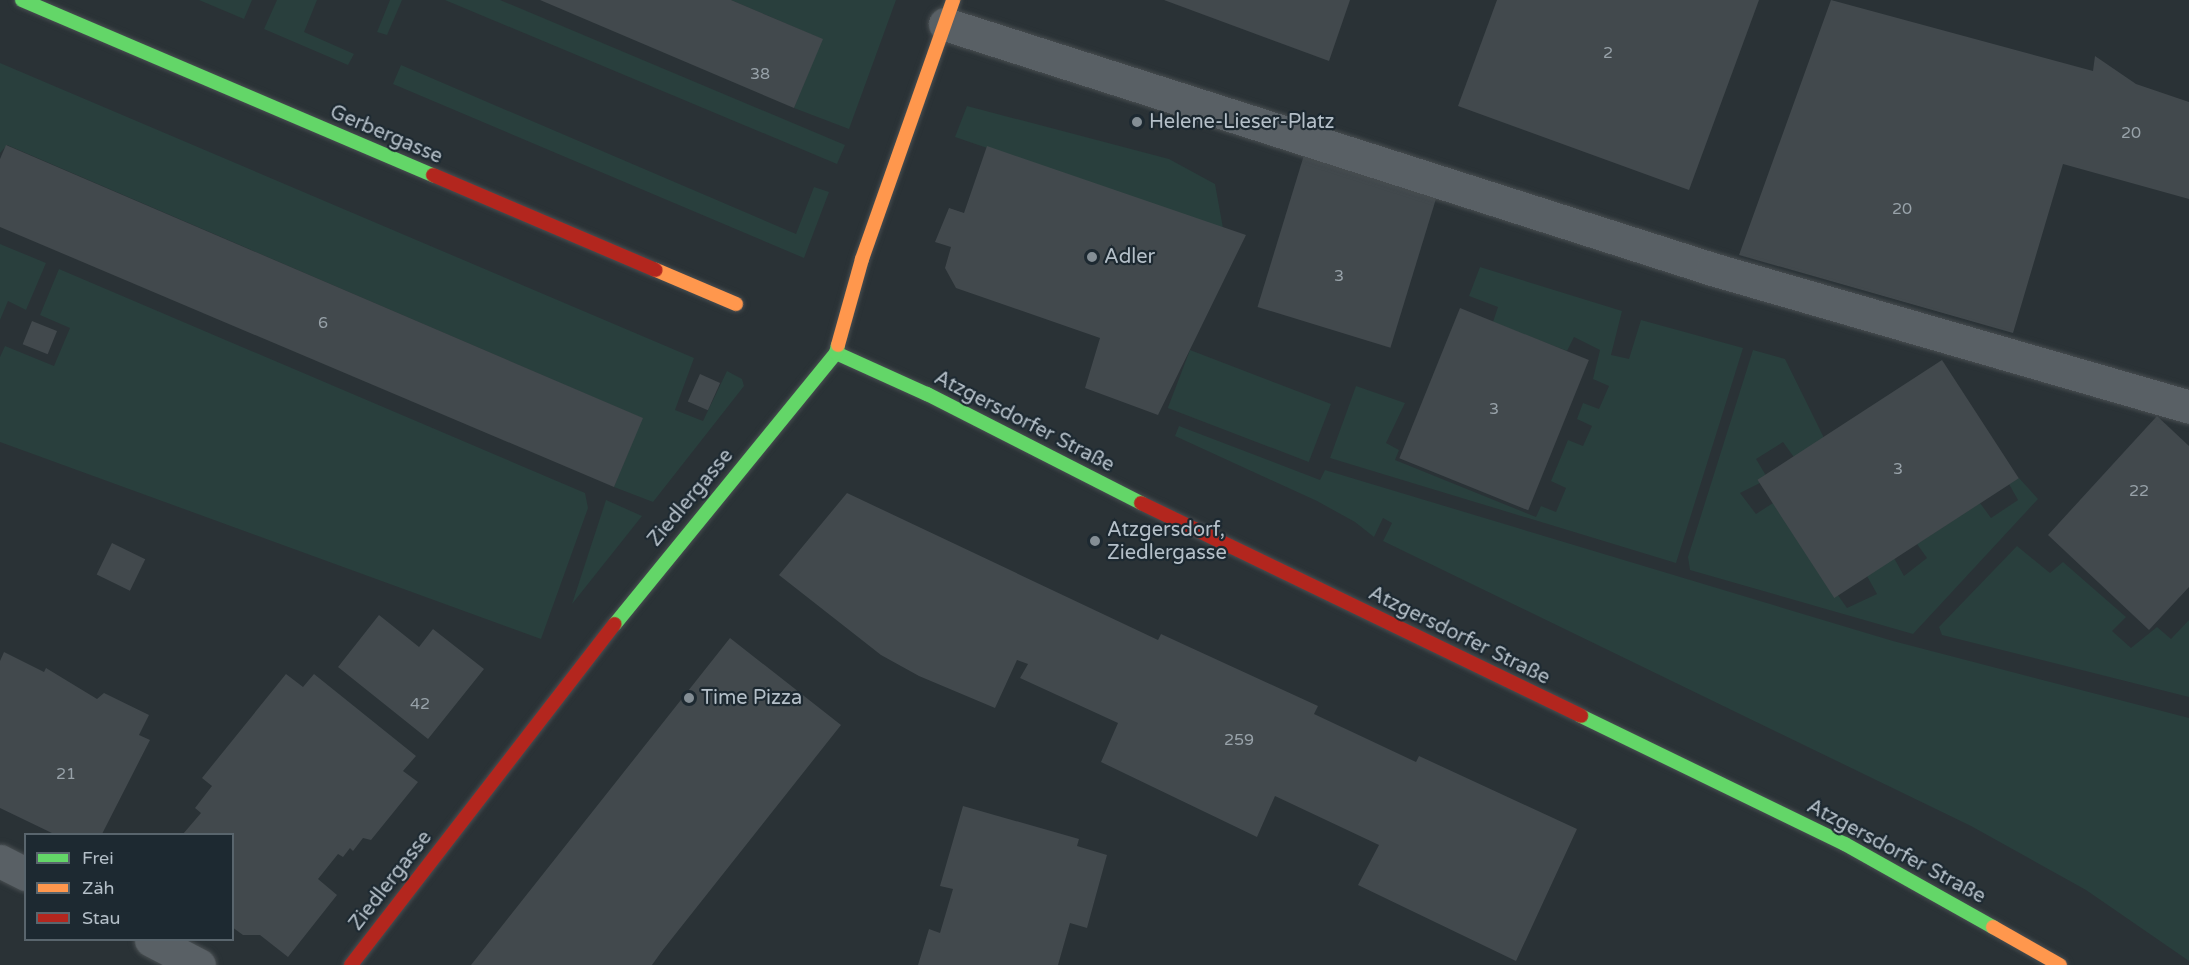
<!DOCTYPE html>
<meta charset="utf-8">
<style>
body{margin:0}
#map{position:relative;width:2189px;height:965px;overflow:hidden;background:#2a3236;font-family:"Varela Round",sans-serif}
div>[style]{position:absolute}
.green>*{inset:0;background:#293f3d;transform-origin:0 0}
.building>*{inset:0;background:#42494d;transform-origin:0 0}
.roads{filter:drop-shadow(0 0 2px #484e51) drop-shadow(0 0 2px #484e51)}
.street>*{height:33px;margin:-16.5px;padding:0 16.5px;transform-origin:16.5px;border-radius:16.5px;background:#596065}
.fast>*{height:14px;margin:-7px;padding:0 7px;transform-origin:7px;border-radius:7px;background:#63d668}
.slow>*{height:14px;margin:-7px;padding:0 7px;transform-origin:7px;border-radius:7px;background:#ff974d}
.jam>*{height:14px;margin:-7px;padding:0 7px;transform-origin:7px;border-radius:7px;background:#b3261e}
.dots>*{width:16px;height:16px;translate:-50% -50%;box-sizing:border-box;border:3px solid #1d2931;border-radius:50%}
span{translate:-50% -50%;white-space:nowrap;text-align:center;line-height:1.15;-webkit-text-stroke:4.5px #1d2931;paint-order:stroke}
.number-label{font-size:16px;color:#98a2a9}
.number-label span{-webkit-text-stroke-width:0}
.poi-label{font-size:20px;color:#b4bfc8}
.left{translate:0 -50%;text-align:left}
.street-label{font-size:20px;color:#b4bfc8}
.legend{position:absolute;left:24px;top:833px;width:210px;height:108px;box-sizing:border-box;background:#1d2931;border:2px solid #59656d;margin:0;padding:8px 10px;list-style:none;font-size:18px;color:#b4bfc8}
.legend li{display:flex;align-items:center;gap:12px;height:30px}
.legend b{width:30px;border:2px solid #59656d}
</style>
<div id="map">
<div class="green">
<i style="clip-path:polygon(199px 0,252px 0,244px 19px)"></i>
<i style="clip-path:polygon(277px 0,317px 0,304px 32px,354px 54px,348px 65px,264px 29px)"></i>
<i style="clip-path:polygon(390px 0,402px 0,387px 35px,377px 32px)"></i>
<i style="clip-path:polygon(445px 0,500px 0,845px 145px,837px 164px)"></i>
<i style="clip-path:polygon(731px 0,896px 0,849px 129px,794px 108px,822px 39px)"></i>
<i style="clip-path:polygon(0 63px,694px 358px,675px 410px,703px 421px,727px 371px,742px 379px,744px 386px,653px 502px,614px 487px,642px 418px,7px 145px,0 153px)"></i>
<i style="clip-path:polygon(401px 65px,796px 234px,814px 187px,829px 192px,804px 258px,393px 84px)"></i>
<i style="clip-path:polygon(967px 106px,1169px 159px,1215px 184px,1223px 228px,955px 137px)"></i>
<i style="clip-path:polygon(0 244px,46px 263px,26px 310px,8px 301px,0 320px)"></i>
<i style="clip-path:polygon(1480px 267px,1622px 311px,1611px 355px,1629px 359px,1641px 320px,1743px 348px,1676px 563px,1330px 458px,1356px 386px,1405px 403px,1386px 443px,1399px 450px,1395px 460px,1536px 517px,1541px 506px,1556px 512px,1566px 488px,1551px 481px,1568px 440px,1583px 446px,1592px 426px,1577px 419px,1583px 403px,1599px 409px,1609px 386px,1593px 379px,1600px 350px,1574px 337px,1567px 351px,1493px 322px,1498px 307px,1469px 296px)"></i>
<i style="clip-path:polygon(59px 269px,585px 493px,588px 508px,541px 639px,0 442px,0 357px,5px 346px,54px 366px,70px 328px,40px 315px)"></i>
<i style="left:1190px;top:350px;width:151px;height:62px;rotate:21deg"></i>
<i style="clip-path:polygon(1753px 350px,1785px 359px,1825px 440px,1796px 460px,1783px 442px,1756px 459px,1768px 479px,1740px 493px,1756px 514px,1773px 503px,1847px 608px,1877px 594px,1867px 576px,1894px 558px,1904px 576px,1927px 558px,1917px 544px,1980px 503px,1991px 518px,2018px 500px,2009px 484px,2019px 478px,2038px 499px,1913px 634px,1690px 570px,1688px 557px)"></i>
<i style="clip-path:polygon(1179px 426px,1320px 480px,1325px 470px,1893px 641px,2189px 718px,2189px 961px,2086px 890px,1971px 826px,1383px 541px,1392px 523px,1383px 518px,1374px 537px,1355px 522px,1317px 501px,1175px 436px)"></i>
<i style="clip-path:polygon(606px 500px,642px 516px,572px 604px)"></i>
<i style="clip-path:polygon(2017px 546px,2050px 573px,2063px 562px,2126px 617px,2112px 631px,2131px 648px,2157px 627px,2171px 639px,2189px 620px,2189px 697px,1942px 635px,1939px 627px)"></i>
</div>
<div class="building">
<i style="clip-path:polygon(540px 0,731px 0,823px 39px,794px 108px)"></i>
<i style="clip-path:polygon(1164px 0,1350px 0,1329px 61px)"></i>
<i style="clip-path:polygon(1497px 0,1759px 0,1689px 190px,1458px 106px)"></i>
<i style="clip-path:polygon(1831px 0,2093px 71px,2095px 56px,2136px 84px,2189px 102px,2189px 199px,2063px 164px,2013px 333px,1739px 255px)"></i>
<i style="clip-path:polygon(6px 145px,643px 418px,614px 487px,0 227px,0 159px)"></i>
<i style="clip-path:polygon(987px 146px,1246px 235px,1158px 415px,1085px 388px,1100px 338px,956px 288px,945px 268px,951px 247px,935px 242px,949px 208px,964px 213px)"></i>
<i style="left:1304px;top:155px;width:139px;height:159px;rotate:17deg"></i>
<i style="left:1460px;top:308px;width:139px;height:162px;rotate:22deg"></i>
<i style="left:32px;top:321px;width:27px;height:25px;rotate:22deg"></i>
<i style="left:1942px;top:360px;width:141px;height:220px;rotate:57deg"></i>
<i style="left:700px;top:374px;width:22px;height:30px;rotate:24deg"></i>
<i style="clip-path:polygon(2157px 416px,2189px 446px,2189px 587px,2149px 630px,2048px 535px)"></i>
<i style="clip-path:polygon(847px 493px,1158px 640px,1161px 634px,1318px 706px,1314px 714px,1416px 762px,1419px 756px,1577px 829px,1516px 961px,1358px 885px,1379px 845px,1275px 796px,1257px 837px,1101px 762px,1118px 723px,1020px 678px,1028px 664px,1017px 660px,995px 708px,919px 676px,881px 655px,779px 575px)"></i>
<i style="left:112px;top:543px;width:37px;height:35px;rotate:26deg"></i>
<i style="clip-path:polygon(379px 615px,419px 647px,433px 629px,484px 669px,428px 739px,338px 667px)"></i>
<i style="clip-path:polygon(730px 638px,841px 725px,662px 951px,652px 965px,471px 965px)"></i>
<i style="clip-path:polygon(4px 652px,44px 672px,46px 668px,97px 699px,104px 693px,149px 715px,139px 735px,150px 740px,102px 834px,54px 834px,0 808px,0 661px)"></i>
<i style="clip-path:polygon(286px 674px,303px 687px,314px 674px,416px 756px,403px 771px,418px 782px,371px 840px,363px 838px,353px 851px,350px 848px,343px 857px,338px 854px,318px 879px,337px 895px,288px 957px,260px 935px,243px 935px,232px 927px,232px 834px,183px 834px,201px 813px,195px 808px,212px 786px,202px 778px)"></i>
<i style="clip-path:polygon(963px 806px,1079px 839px,1077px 846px,1107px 855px,1087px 928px,1070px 923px,1058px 965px,918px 965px,929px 929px,940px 933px,953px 889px,940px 886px)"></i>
</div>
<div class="roads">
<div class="street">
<i style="left:945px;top:24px;width:805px;rotate:17.71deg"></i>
<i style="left:1712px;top:269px;width:497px;rotate:16.1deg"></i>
<i style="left:0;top:861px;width:29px;rotate:27deg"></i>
<i style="left:151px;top:940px;width:54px;rotate:27.5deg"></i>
</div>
<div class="fast">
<i style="left:22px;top:0;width:447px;rotate:23.1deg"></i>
<i style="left:836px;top:353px;width:100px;rotate:24.3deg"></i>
<i style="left:927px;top:394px;width:240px;rotate:27deg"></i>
<i style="left:615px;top:624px;width:350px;rotate:-50.8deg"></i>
<i style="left:836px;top:353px;width:8px;rotate:-76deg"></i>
<i style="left:1581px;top:716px;width:293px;rotate:25.9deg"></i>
<i style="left:1845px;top:844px;width:170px;rotate:29.3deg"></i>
</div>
<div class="slow">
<i style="left:656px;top:270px;width:87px;rotate:23deg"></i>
<i style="left:838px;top:345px;width:89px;rotate:-74.4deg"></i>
<i style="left:862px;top:259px;width:275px;rotate:-70.6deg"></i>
<i style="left:1993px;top:927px;width:77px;rotate:29.6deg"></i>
</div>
<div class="jam">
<i style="left:433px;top:175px;width:242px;rotate:23.1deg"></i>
<i style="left:1141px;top:503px;width:489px;rotate:25.8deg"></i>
<i style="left:351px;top:965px;width:431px;rotate:-52.3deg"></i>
</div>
</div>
<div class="dots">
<i style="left:1137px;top:122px;background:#848e95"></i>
<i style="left:1092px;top:257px;background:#848e95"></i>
<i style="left:1095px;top:541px;background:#848e95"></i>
<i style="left:689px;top:698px;background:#848e95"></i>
</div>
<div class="number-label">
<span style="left:1608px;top:53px">2</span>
<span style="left:760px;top:74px">38</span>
<span style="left:2131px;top:133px">20</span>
<span style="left:1902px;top:209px">20</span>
<span style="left:1339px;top:276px">3</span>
<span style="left:323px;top:323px">6</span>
<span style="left:1494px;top:409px">3</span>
<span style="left:1898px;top:469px">3</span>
<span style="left:2139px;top:491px">22</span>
<span style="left:420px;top:704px">42</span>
<span style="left:1239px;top:740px">259</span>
<span style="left:66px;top:774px">21</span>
</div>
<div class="poi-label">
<span class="left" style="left:1149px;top:122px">Helene-Lieser-Platz</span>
<span class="left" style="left:1104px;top:257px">Adler</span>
<span class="left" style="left:1107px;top:542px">Atzgersdorf,<br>Ziedlergasse</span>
<span class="left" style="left:701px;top:698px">Time Pizza</span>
</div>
<div class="street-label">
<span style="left:386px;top:135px;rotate:23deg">Gerbergasse</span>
<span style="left:1024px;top:422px;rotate:27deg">Atzgersdorfer Straße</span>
<span style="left:691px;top:498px;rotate:-50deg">Ziedlergasse</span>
<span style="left:1459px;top:636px;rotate:26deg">Atzgersdorfer Straße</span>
<span style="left:1896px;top:852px;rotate:28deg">Atzgersdorfer Straße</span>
<span style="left:391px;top:881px;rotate:-52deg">Ziedlergasse</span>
</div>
<ul class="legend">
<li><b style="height:8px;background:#63d668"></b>Frei</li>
<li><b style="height:8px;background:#ff974d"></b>Zäh</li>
<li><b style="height:8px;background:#b3261e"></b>Stau</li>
</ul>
</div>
